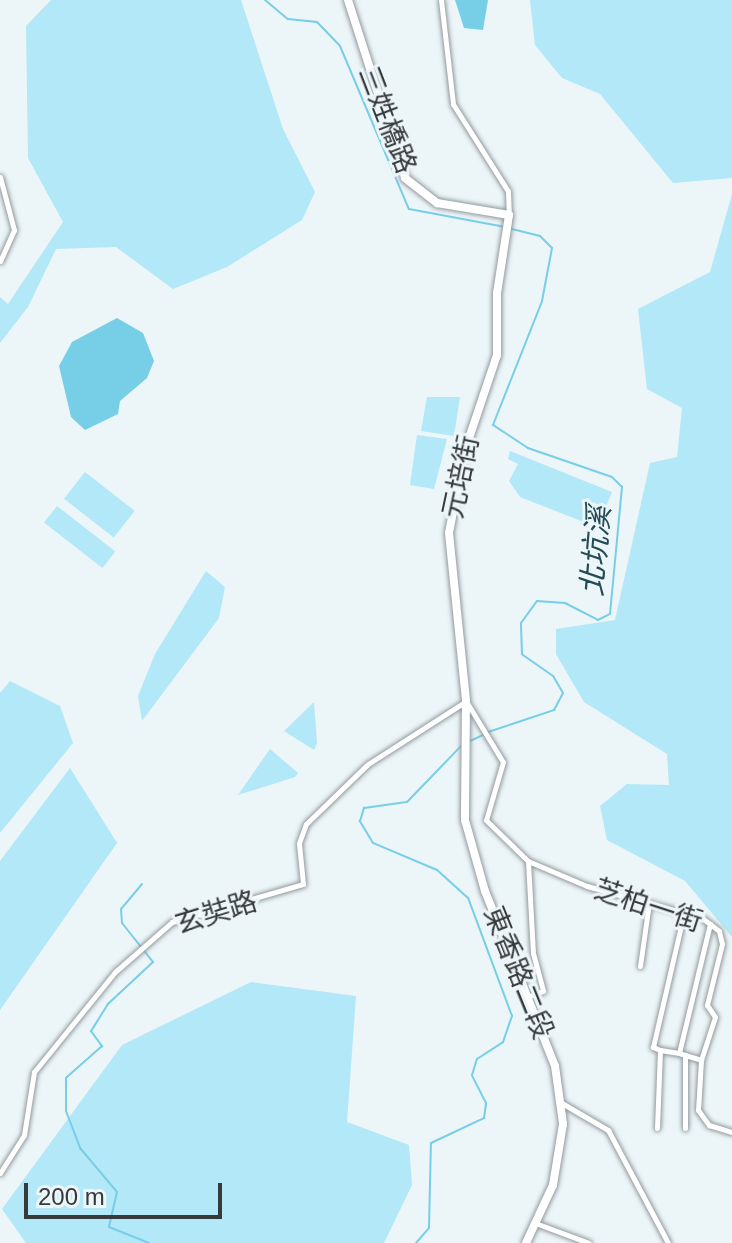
<!DOCTYPE html>
<meta charset="utf-8">
<style>
body{margin:0}
#map{position:relative;width:732px;height:1243px;overflow:hidden;background:#ecf5f8;font-family:Arial,"Noto Sans TC",sans-serif}
div>[style]{position:absolute}
.green>*{inset:0;background:#b2e8f8;transform-origin:0 0}
.water>*{inset:0;background:#77cee7}
.stream>*{height:2px;margin:-1px;padding:0 1px;transform-origin:1px;border-radius:1px;background:#77cee7}
.roads{filter:drop-shadow(0 0 2px #929a9d) drop-shadow(0 0 2px #929a9d)}
.street>*{height:5px;margin:-2.5px;padding:0 2.5px;transform-origin:2.5px;border-radius:2.5px;background:#fff}
.secondary>*{height:8px;margin:-4px;padding:0 4px;transform-origin:4px;border-radius:4px;background:#fff}
span{translate:-50% -50%;white-space:nowrap;text-align:center;line-height:1.15;-webkit-text-stroke:6px #ecf5f8;paint-order:stroke}
.street-label{font-size:28px;color:#363a3b}
.water-label{font-size:30px;color:#244c56;font-style:italic}
.scale{position:absolute;left:24px;top:1183px;width:198px;height:36px;box-sizing:border-box;border:4px solid #363a3b;border-top:0;padding-left:10px;font-size:24px;line-height:28px;white-space:nowrap;color:#363a3b;-webkit-text-stroke:6px #ecf5f8;paint-order:stroke}
</style>
<div id="map">
<div class="green">
<i style="clip-path:polygon(51px 0,241px 0,283px 129px,315px 192px,302px 220px,227px 267px,173px 289px,116px 247px,56px 249px,28px 307px,0 343px,0 297px,8px 304px,63px 222px,28px 158px,26px 26px)"></i>
<i style="clip-path:polygon(530px 0,732px 0,732px 178px,673px 183px,600px 94px,562px 78px,535px 45px)"></i>
<i style="clip-path:polygon(732px 194px,732px 937px,685px 881px,607px 840px,600px 806px,627px 784px,669px 785px,667px 754px,584px 702px,556px 654px,556px 629px,615px 620px,650px 463px,677px 457px,682px 408px,647px 389px,638px 309px,710px 272px)"></i>
<i style="clip-path:polygon(427px 397px,460px 397px,454px 436px,421px 431px)"></i>
<i style="clip-path:polygon(417px 435px,447px 439px,434px 489px,410px 485px)"></i>
<i style="clip-path:polygon(510px 451px,612px 492px,603px 514px,581px 521px,520px 497px,509px 481px,518px 464px,508px 459px)"></i>
<i style="left:85px;top:472px;width:63px;height:34px;rotate:38deg"></i>
<i style="left:57px;top:506px;width:74px;height:21px;rotate:38deg"></i>
<i style="clip-path:polygon(206px 571px,225px 587px,219px 618px,142px 721px,138px 696px,155px 654px)"></i>
<i style="clip-path:polygon(10px 681px,60px 706px,73px 743px,0 833px,0 693px)"></i>
<i style="clip-path:polygon(314px 702px,317px 743px,314px 750px,284px 731px)"></i>
<i style="clip-path:polygon(270px 749px,298px 773px,295px 777px,238px 795px)"></i>
<i style="clip-path:polygon(70px 768px,117px 843px,0 1010px,0 861px)"></i>
<i style="clip-path:polygon(251px 982px,356px 996px,347px 1122px,409px 1145px,412px 1185px,384px 1243px,26px 1243px,2px 1209px,122px 1045px)"></i>
</div>
<div class="water">
<i style="clip-path:polygon(455px 0,488px 0,483px 30px,464px 28px)"></i>
<i style="clip-path:polygon(117px 318px,143px 333px,154px 361px,147px 378px,120px 401px,118px 414px,85px 430px,71px 417px,59px 366px,72px 342px)"></i>
</div>
<div class="stream">
<i style="left:265px;top:0;width:30px;rotate:40deg"></i>
<i style="left:288px;top:19px;width:29px;rotate:6deg"></i>
<i style="left:317px;top:22px;width:33px;rotate:46deg"></i>
<i style="left:340px;top:46px;width:177px;rotate:67.1deg"></i>
<i style="left:409px;top:209px;width:98px;rotate:10.6deg"></i>
<i style="left:488px;top:732px;width:70px;rotate:-18.4deg"></i>
<i style="left:554px;top:710px;width:19px;rotate:-62deg"></i>
<i style="left:563px;top:693px;width:20px;rotate:-120deg"></i>
<i style="left:553px;top:676px;width:38px;rotate:-145deg"></i>
<i style="left:522px;top:654px;width:31px;rotate:-92deg"></i>
<i style="left:521px;top:623px;width:27px;rotate:-54deg"></i>
<i style="left:537px;top:601px;width:28px;rotate:4deg"></i>
<i style="left:565px;top:603px;width:37px;rotate:27deg"></i>
<i style="left:598px;top:620px;width:13px;rotate:-27deg"></i>
<i style="left:610px;top:614px;width:128px;rotate:-84.6deg"></i>
<i style="left:622px;top:487px;width:14px;rotate:-135deg"></i>
<i style="left:612px;top:477px;width:89px;rotate:-161deg"></i>
<i style="left:528px;top:448px;width:42px;rotate:-146.7deg"></i>
<i style="left:493px;top:425px;width:133px;rotate:-68.4deg"></i>
<i style="left:542px;top:301px;width:54px;rotate:-79.3deg"></i>
<i style="left:552px;top:248px;width:17px;rotate:-135deg"></i>
<i style="left:540px;top:236px;width:30px;rotate:-166deg"></i>
<i style="left:470px;top:741px;width:14px;rotate:-25deg"></i>
<i style="left:142px;top:884px;width:33px;rotate:130deg"></i>
<i style="left:121px;top:909px;width:14px;rotate:86deg"></i>
<i style="left:122px;top:923px;width:50px;rotate:51.5deg"></i>
<i style="left:153px;top:962px;width:62px;rotate:137deg"></i>
<i style="left:108px;top:1004px;width:32px;rotate:122deg"></i>
<i style="left:91px;top:1031px;width:19px;rotate:54deg"></i>
<i style="left:102px;top:1046px;width:48px;rotate:138.4deg"></i>
<i style="left:66px;top:1078px;width:33px;rotate:90deg"></i>
<i style="left:66px;top:1111px;width:40px;rotate:69deg"></i>
<i style="left:80px;top:1148px;width:57px;rotate:49.9deg"></i>
<i style="left:117px;top:1192px;width:36px;rotate:103deg"></i>
<i style="left:109px;top:1227px;width:43px;rotate:21.8deg"></i>
<i style="left:416px;top:1243px;width:20px;rotate:-49deg"></i>
<i style="left:429px;top:1228px;width:85px;rotate:-88.7deg"></i>
<i style="left:431px;top:1143px;width:59px;rotate:-25.3deg"></i>
<i style="left:484px;top:1118px;width:15px;rotate:-82deg"></i>
<i style="left:486px;top:1103px;width:31px;rotate:-117deg"></i>
<i style="left:472px;top:1075px;width:17px;rotate:-73deg"></i>
<i style="left:477px;top:1059px;width:31px;rotate:-33deg"></i>
<i style="left:503px;top:1042px;width:28px;rotate:-71deg"></i>
<i style="left:512px;top:1016px;width:126px;rotate:-110.4deg"></i>
<i style="left:468px;top:898px;width:42px;rotate:-137.9deg"></i>
<i style="left:437px;top:870px;width:69px;rotate:-157.1deg"></i>
<i style="left:373px;top:843px;width:26px;rotate:-121deg"></i>
<i style="left:360px;top:821px;width:14px;rotate:-73deg"></i>
<i style="left:364px;top:808px;width:43px;rotate:-7.9deg"></i>
<i style="left:407px;top:802px;width:78px;rotate:-46deg"></i>
</div>
<div class="roads">
<div class="street">
<i style="left:441px;top:0;width:105px;rotate:83.4deg"></i>
<i style="left:453px;top:104px;width:103px;rotate:57.7deg"></i>
<i style="left:508px;top:191px;width:24px;rotate:88deg"></i>
<i style="left:0;top:177px;width:55px;rotate:75.2deg"></i>
<i style="left:14px;top:230px;width:34px;rotate:114deg"></i>
<i style="left:528px;top:861px;width:64px;rotate:23deg"></i>
<i style="left:587px;top:886px;width:119px;rotate:15.5deg"></i>
<i style="left:702px;top:918px;width:21px;rotate:37deg"></i>
<i style="left:719px;top:931px;width:13px;rotate:77deg"></i>
<i style="left:722px;top:944px;width:63px;rotate:103.8deg"></i>
<i style="left:707px;top:1005px;width:14px;rotate:56deg"></i>
<i style="left:715px;top:1017px;width:45px;rotate:108deg"></i>
<i style="left:701px;top:1060px;width:50px;rotate:93.4deg"></i>
<i style="left:698px;top:1110px;width:19px;rotate:54deg"></i>
<i style="left:709px;top:1125px;width:24px;rotate:17deg"></i>
<i style="left:640px;top:966px;width:64px;rotate:-81.9deg"></i>
<i style="left:660px;top:1050px;width:19px;rotate:9deg"></i>
<i style="left:685px;top:1055px;width:17px;rotate:17deg"></i>
<i style="left:560px;top:1102px;width:56px;rotate:30.3deg"></i>
<i style="left:608px;top:1130px;width:128px;rotate:62deg"></i>
<i style="left:657px;top:1128px;width:78px;rotate:-87.8deg"></i>
<i style="left:660px;top:1050px;width:8px;rotate:-157deg"></i>
<i style="left:653px;top:1047px;width:138px;rotate:-77deg"></i>
<i style="left:685px;top:1128px;width:73px;rotate:-90deg"></i>
<i style="left:685px;top:1055px;width:6px;rotate:-162deg"></i>
<i style="left:679px;top:1053px;width:133px;rotate:-76.5deg"></i>
<i style="left:0;top:1173px;width:45px;rotate:-57.7deg"></i>
<i style="left:24px;top:1135px;width:64px;rotate:-81deg"></i>
<i style="left:34px;top:1072px;width:129px;rotate:-51deg"></i>
<i style="left:115px;top:972px;width:76px;rotate:-41.3deg"></i>
<i style="left:172px;top:922px;width:136px;rotate:-16.2deg"></i>
<i style="left:303px;top:884px;width:41px;rotate:-95.6deg"></i>
<i style="left:299px;top:843px;width:20px;rotate:-70deg"></i>
<i style="left:306px;top:824px;width:86px;rotate:-44.1deg"></i>
<i style="left:368px;top:764px;width:117px;rotate:-32.7deg"></i>
<i style="left:466px;top:701px;width:71px;rotate:58.8deg"></i>
<i style="left:503px;top:762px;width:60px;rotate:106.3deg"></i>
<i style="left:486px;top:820px;width:59px;rotate:44.3deg"></i>
<i style="left:528px;top:861px;width:92px;rotate:86.9deg"></i>
<i style="left:533px;top:953px;width:39px;rotate:75deg"></i>
<i style="left:543px;top:991px;width:17px;rotate:159deg"></i>
<i style="left:538px;top:1224px;width:54px;rotate:20.4deg"></i>
</div>
<div class="secondary">
<i style="left:348px;top:0;width:187px;rotate:72.2deg"></i>
<i style="left:405px;top:178px;width:41px;rotate:38deg"></i>
<i style="left:437px;top:203px;width:73px;rotate:9.5deg"></i>
<i style="left:509px;top:215px;width:79px;rotate:98.7deg"></i>
<i style="left:497px;top:293px;width:62px;rotate:90deg"></i>
<i style="left:497px;top:355px;width:103px;rotate:108.6deg"></i>
<i style="left:464px;top:453px;width:81px;rotate:100.6deg"></i>
<i style="left:449px;top:533px;width:169px;rotate:84.2deg"></i>
<i style="left:466px;top:701px;width:119px;rotate:90.5deg"></i>
<i style="left:465px;top:820px;width:74px;rotate:74.3deg"></i>
<i style="left:485px;top:891px;width:188px;rotate:68.2deg"></i>
<i style="left:555px;top:1066px;width:59px;rotate:82.1deg"></i>
<i style="left:563px;top:1124px;width:62px;rotate:99.3deg"></i>
<i style="left:553px;top:1185px;width:64px;rotate:115deg"></i>
</div>
</div>
<div class="street-label">
<span style="left:387px;top:120px;rotate:69deg">三姓橋路</span>
<span style="left:461px;top:477px;rotate:-78deg">元培街</span>
<span style="left:648px;top:906px;rotate:18deg">芝柏一街</span>
<span style="left:216px;top:913px;rotate:-17deg">玄奘路</span>
<span style="left:518px;top:973px;rotate:68deg">東香路二段</span>
</div>
<div class="water-label">
<span style="left:596px;top:551px;rotate:-85deg">北坑溪</span>
</div>
<div class="scale">200 m</div>
</div>
